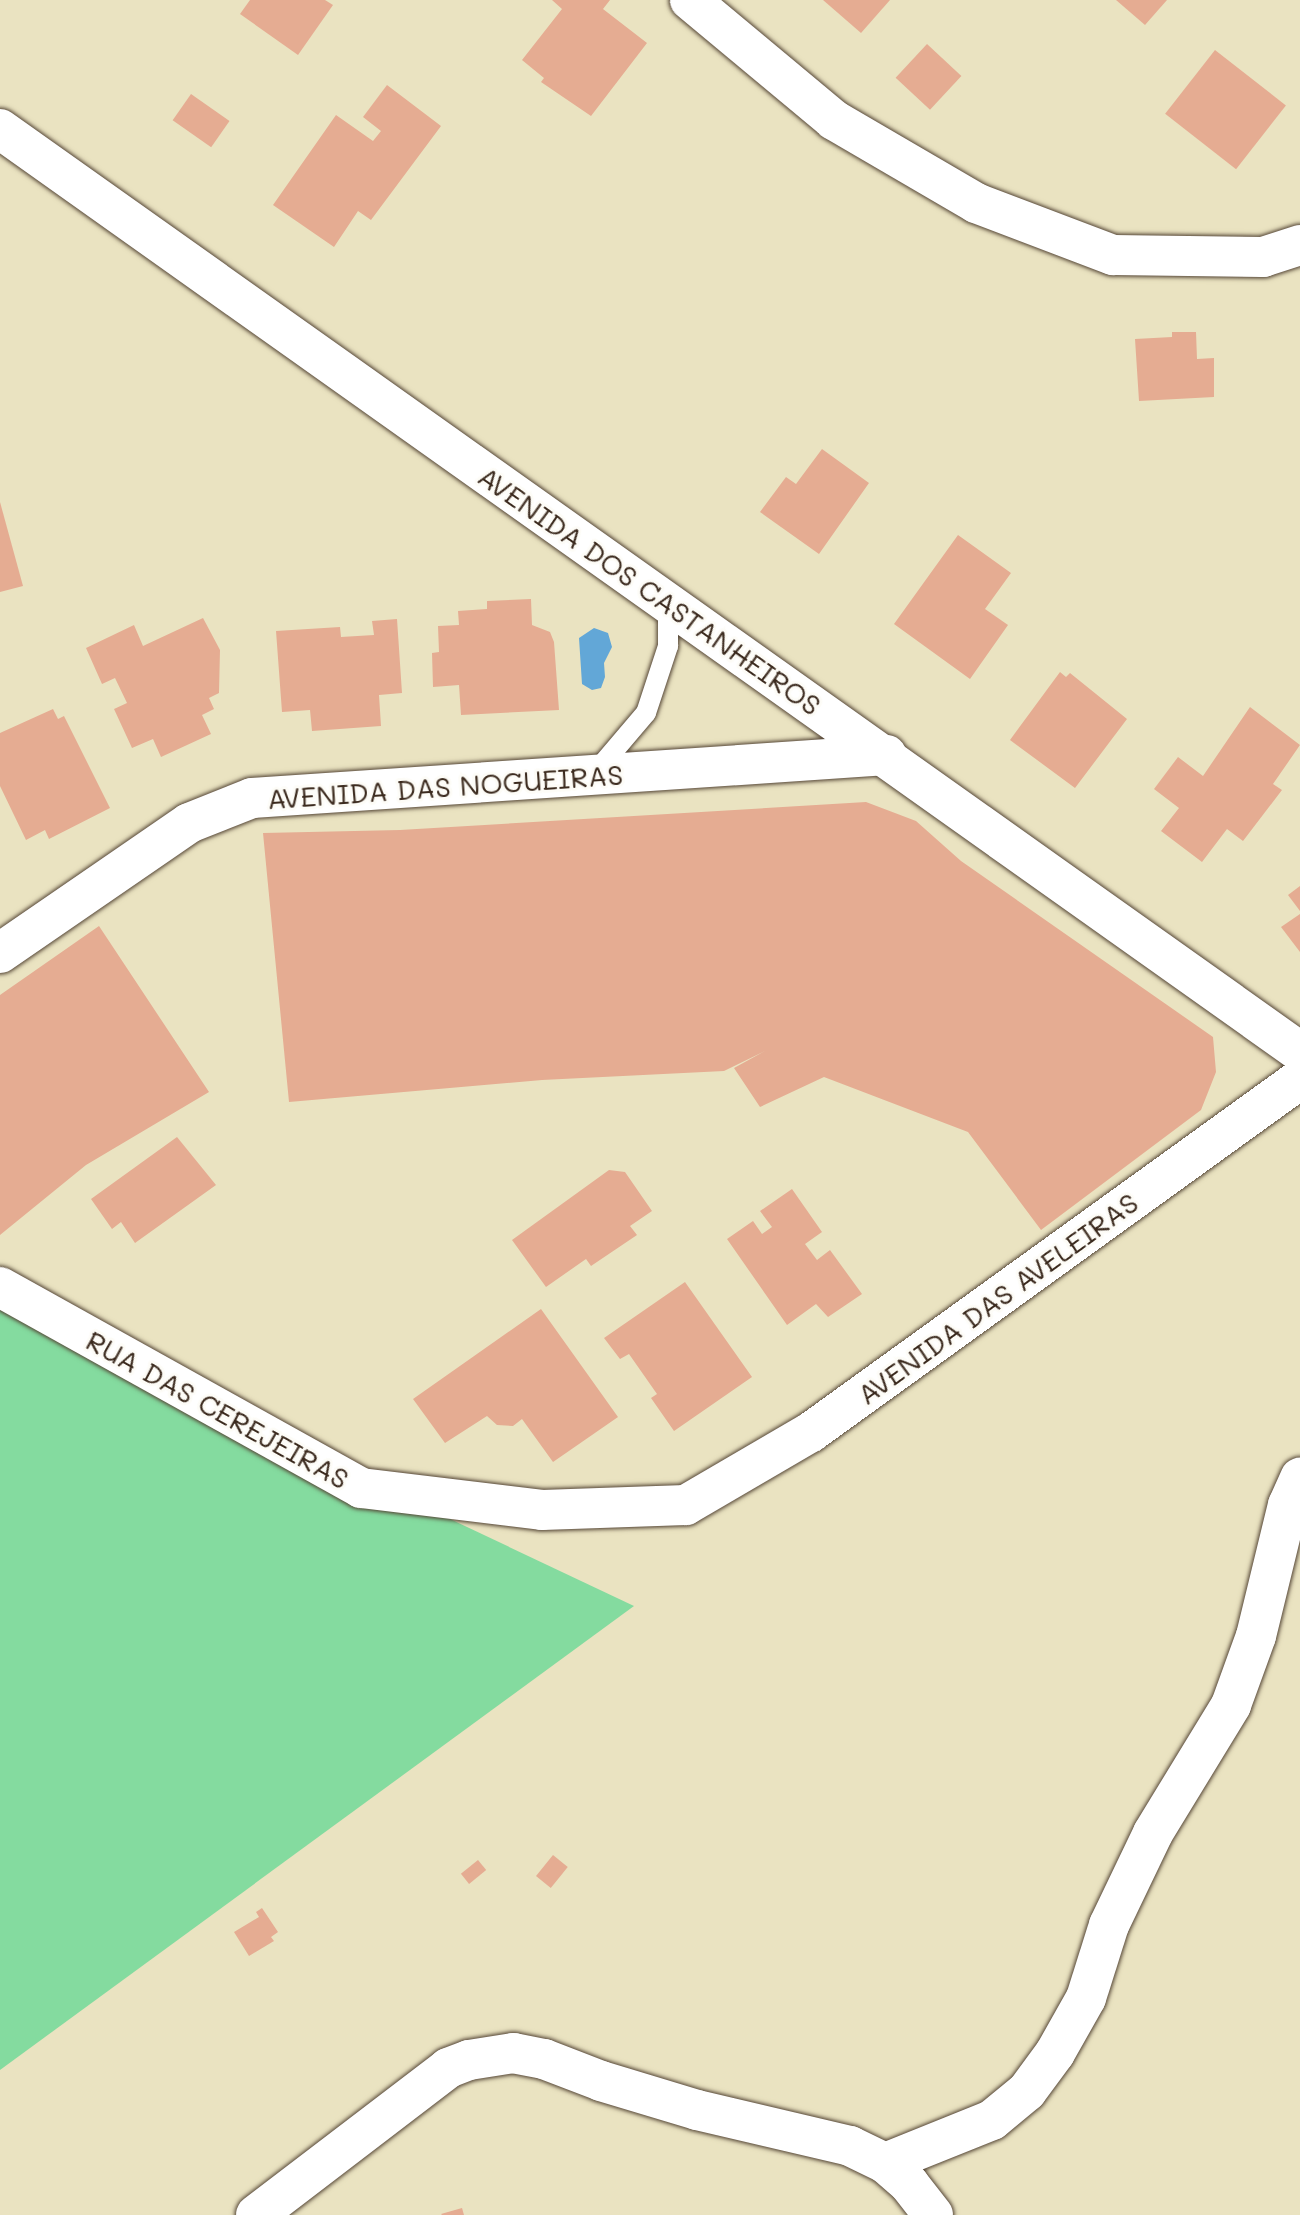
<!DOCTYPE html>
<style>
body{margin:0}
#map{position:relative;width:1300px;height:2215px;overflow:hidden;background:#eae3c1;font-family:Mali,sans-serif}
div>[style]{position:absolute}
.green>*{inset:0;background:#84db9f}
.water>*{inset:0;background:#62a7d7}
.building>*{inset:0;background:#e5ac92;transform-origin:0 0}
.roads{filter:drop-shadow(0 0 2px #554636) drop-shadow(0 0 2px #554636)}
.service>*{height:20px;margin:-10px;padding:0 10px;transform-origin:10px;border-radius:10px;background:#fff}
.minor>*{height:40px;margin:-20px;padding:0 20px;transform-origin:20px;border-radius:20px;background:#fff}
span{translate:-50% -50%;white-space:nowrap;text-align:center;line-height:1.15;-webkit-text-stroke:6px #fdfcf7;paint-order:stroke}
.street-label{font-size:28px;color:#3b2a1e}
</style>
<div id="map">
<div class="green">
<i style="clip-path:polygon(0 1306px,634px 1606px,0 2070px)"></i>
</div>
<div class="water">
<i style="clip-path:polygon(594px 628px,608px 633px,612px 647px,604px 663px,605px 677px,601px 688px,592px 690px,582px 684px,579px 638px)"></i>
</div>
<div class="building">
<i style="clip-path:polygon(250px 0,325px 0,333px 5px,298px 55px,240px 14px)"></i>
<i style="clip-path:polygon(552px 0,610px 0,603px 9px,647px 43px,591px 116px,541px 82px,544px 78px,522px 60px,562px 9px)"></i>
<i style="clip-path:polygon(823px 0,890px 0,861px 33px)"></i>
<i style="clip-path:polygon(1116px 0,1167px 0,1145px 25px)"></i>
<i style="left:927px;top:44px;width:47px;height:46px;rotate:43deg"></i>
<i style="left:1215px;top:50px;width:90px;height:81px;rotate:38deg"></i>
<i style="clip-path:polygon(387px 85px,441px 126px,371px 220px,358px 211px,334px 247px,273px 205px,336px 115px,373px 141px,381px 131px,363px 117px)"></i>
<i style="left:191px;top:94px;width:47px;height:32px;rotate:35deg"></i>
<i style="clip-path:polygon(1172px 332px,1196px 332px,1197px 359px,1214px 358px,1214px 397px,1139px 401px,1135px 339px,1172px 337px)"></i>
<i style="clip-path:polygon(822px 449px,869px 483px,819px 554px,760px 512px,786px 477px,796px 484px)"></i>
<i style="clip-path:polygon(0 502px,23px 586px,0 592px)"></i>
<i style="clip-path:polygon(958px 535px,1011px 573px,985px 609px,1008px 625px,970px 679px,894px 624px)"></i>
<i style="clip-path:polygon(531px 599px,532px 625px,550px 632px,554px 642px,559px 710px,461px 715px,459px 685px,433px 687px,432px 653px,439px 652px,438px 626px,459px 625px,458px 611px,487px 609px,487px 601px)"></i>
<i style="clip-path:polygon(203px 618px,220px 650px,219px 693px,209px 698px,214px 709px,202px 715px,211px 734px,161px 757px,153px 739px,132px 748px,114px 709px,127px 703px,115px 678px,102px 684px,86px 648px,134px 625px,143px 646px)"></i>
<i style="clip-path:polygon(397px 619px,402px 693px,379px 695px,381px 726px,312px 731px,310px 710px,282px 712px,276px 631px,340px 627px,341px 637px,374px 635px,372px 621px)"></i>
<i style="clip-path:polygon(1060px 672px,1066px 677px,1070px 673px,1127px 719px,1075px 788px,1010px 740px)"></i>
<i style="clip-path:polygon(1250px 707px,1300px 745px,1273px 784px,1282px 790px,1243px 841px,1227px 829px,1202px 862px,1161px 831px,1179px 808px,1154px 789px,1178px 757px,1203px 776px)"></i>
<i style="clip-path:polygon(53px 709px,58px 719px,64px 716px,110px 808px,49px 839px,45px 830px,26px 840px,0 786px,0 733px)"></i>
<i style="clip-path:polygon(866px 802px,916px 821px,961px 861px,1213px 1037px,1216px 1072px,1201px 1110px,1041px 1230px,968px 1132px,824px 1077px,760px 1107px,734px 1068px,765px 1051px,724px 1071px,542px 1080px,289px 1102px,263px 833px,400px 830px)"></i>
<i style="clip-path:polygon(1300px 886px,1300px 911px,1288px 895px)"></i>
<i style="clip-path:polygon(1300px 914px,1300px 952px,1281px 927px)"></i>
<i style="clip-path:polygon(99px 926px,209px 1092px,86px 1165px,0 1235px,0 995px)"></i>
<i style="clip-path:polygon(177px 1137px,216px 1185px,135px 1243px,121px 1222px,112px 1229px,91px 1199px)"></i>
<i style="clip-path:polygon(609px 1170px,625px 1172px,652px 1211px,630px 1226px,637px 1235px,591px 1266px,586px 1259px,546px 1287px,512px 1240px)"></i>
<i style="clip-path:polygon(792px 1189px,822px 1232px,805px 1244px,817px 1260px,830px 1250px,862px 1294px,828px 1317px,816px 1304px,787px 1325px,727px 1239px,753px 1221px,762px 1234px,772px 1227px,760px 1211px)"></i>
<i style="clip-path:polygon(685px 1282px,752px 1377px,674px 1431px,651px 1398px,657px 1394px,629px 1354px,620px 1359px,604px 1338px)"></i>
<i style="clip-path:polygon(541px 1309px,618px 1417px,553px 1462px,522px 1419px,513px 1426px,497px 1425px,487px 1416px,445px 1443px,413px 1399px)"></i>
<i style="left:553px;top:1855px;width:19px;height:27px;rotate:39deg"></i>
<i style="left:478px;top:1860px;width:13px;height:22px;rotate:51deg"></i>
<i style="clip-path:polygon(262px 1908px,278px 1932px,271px 1937px,274px 1941px,249px 1956px,234px 1932px,259px 1917px,256px 1912px)"></i>
<i style="clip-path:polygon(462px 2208px,464px 2215px,442px 2215px,441px 2214px)"></i>
</div>
<div class="roads">
<div class="service">
<i style="left:594px;top:774px;width:80px;rotate:-49.6deg"></i>
<i style="left:646px;top:713px;width:71px;rotate:-71.8deg"></i>
<i style="left:668px;top:646px;width:42px;rotate:-90deg"></i>
</div>
<div class="minor">
<i style="left:690px;top:0;width:187px;rotate:39.8deg"></i>
<i style="left:834px;top:120px;width:164px;rotate:30.3deg"></i>
<i style="left:976px;top:203px;width:147px;rotate:20.8deg"></i>
<i style="left:1113px;top:255px;width:150px;rotate:0.8deg"></i>
<i style="left:1263px;top:257px;width:39px;rotate:-18deg"></i>
<i style="left:0;top:129px;width:1594px;rotate:35.37deg"></i>
<i style="left:0;top:953px;width:229px;rotate:-34.5deg"></i>
<i style="left:189px;top:823px;width:68px;rotate:-21.6deg"></i>
<i style="left:252px;top:798px;width:636px;rotate:-3.87deg"></i>
<i style="left:0;top:1287px;width:413px;rotate:29.1deg"></i>
<i style="left:361px;top:1488px;width:182px;rotate:6.9deg"></i>
<i style="left:542px;top:1510px;width:144px;rotate:-2deg"></i>
<i style="left:686px;top:1505px;width:145px;rotate:-30.3deg"></i>
<i style="left:811px;top:1432px;width:603px;rotate:-35.82deg"></i>
<i style="left:885px;top:2163px;width:32px;rotate:41deg"></i>
<i style="left:909px;top:2184px;width:39px;rotate:52deg"></i>
<i style="left:256px;top:2215px;width:242px;rotate:-37.4deg"></i>
<i style="left:448px;top:2068px;width:22px;rotate:-21deg"></i>
<i style="left:469px;top:2060px;width:45px;rotate:-9deg"></i>
<i style="left:513px;top:2053px;width:32px;rotate:11deg"></i>
<i style="left:544px;top:2059px;width:61px;rotate:21.1deg"></i>
<i style="left:601px;top:2081px;width:100px;rotate:16.8deg"></i>
<i style="left:697px;top:2110px;width:157px;rotate:13.2deg"></i>
<i style="left:850px;top:2146px;width:39px;rotate:26deg"></i>
<i style="left:885px;top:2163px;width:115px;rotate:-21.9deg"></i>
<i style="left:992px;top:2120px;width:45px;rotate:-39.6deg"></i>
<i style="left:1027px;top:2091px;width:47px;rotate:-53.6deg"></i>
<i style="left:1055px;top:2053px;width:63px;rotate:-60.6deg"></i>
<i style="left:1086px;top:1998px;width:77px;rotate:-72.5deg"></i>
<i style="left:1109px;top:1925px;width:102px;rotate:-64.4deg"></i>
<i style="left:1153px;top:1833px;width:150px;rotate:-58.6deg"></i>
<i style="left:1231px;top:1705px;width:73px;rotate:-70.1deg"></i>
<i style="left:1256px;top:1636px;width:135px;rotate:-76.3deg"></i>
<i style="left:1288px;top:1505px;width:30px;rotate:-66deg"></i>
</div>
</div>
<div class="street-label">
<span style="left:650px;top:590px;rotate:35deg">AVENIDA DOS CASTANHEIROS</span>
<span style="left:445px;top:786px;rotate:-4deg">AVENIDA DAS NOGUEIRAS</span>
<span style="left:997px;top:1298px;rotate:-36deg">AVENIDA DAS AVELEIRAS</span>
<span style="left:218px;top:1409px;rotate:29deg">RUA DAS CEREJEIRAS</span>
</div>
</div>
